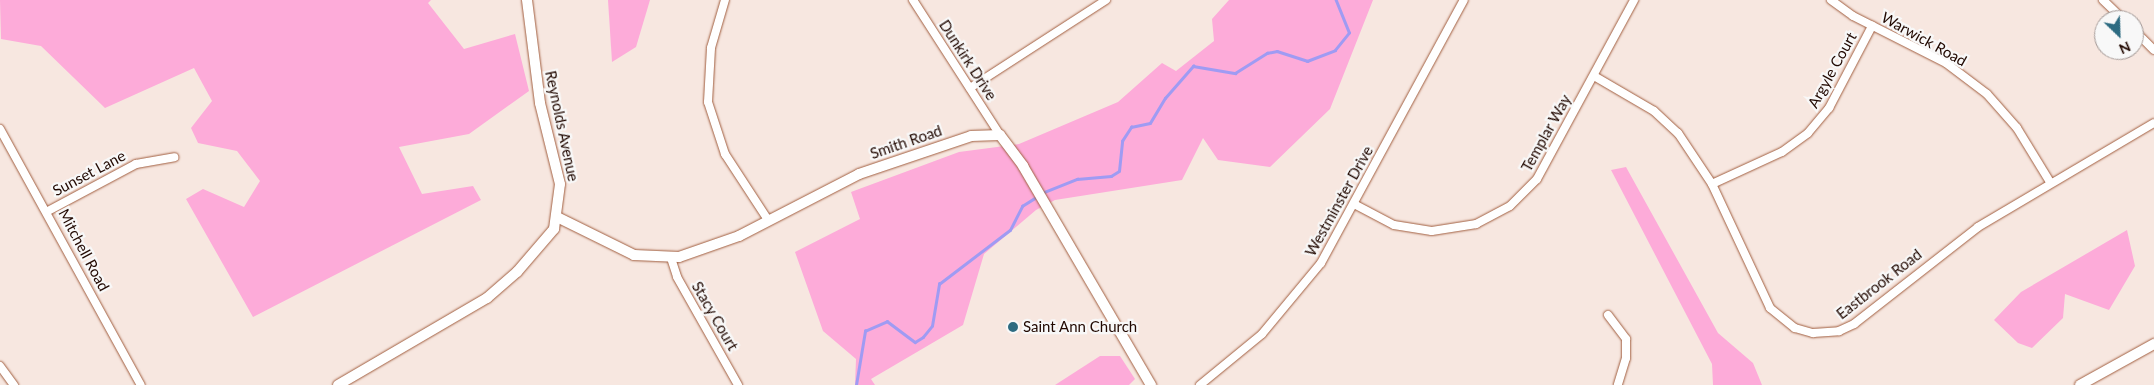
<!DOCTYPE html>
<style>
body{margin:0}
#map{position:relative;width:2154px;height:385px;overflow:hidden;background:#f7e7e0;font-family:Lato,sans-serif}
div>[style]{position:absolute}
.green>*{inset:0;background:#fdabd9}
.stream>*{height:2.5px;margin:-1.25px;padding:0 1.25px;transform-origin:1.25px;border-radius:1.25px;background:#9f9bf3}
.roads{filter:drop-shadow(0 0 1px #a15e3f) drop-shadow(0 0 1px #a15e3f)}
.street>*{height:8px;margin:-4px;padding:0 4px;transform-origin:4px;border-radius:4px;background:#fff}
.secondary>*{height:10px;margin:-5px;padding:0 5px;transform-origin:5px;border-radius:5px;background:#fff}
.dots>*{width:14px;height:14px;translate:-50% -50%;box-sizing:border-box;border:2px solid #f8f8f8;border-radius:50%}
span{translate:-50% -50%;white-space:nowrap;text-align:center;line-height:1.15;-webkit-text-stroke:4.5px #f8f8f8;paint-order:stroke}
.street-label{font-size:15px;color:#210800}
.poi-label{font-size:15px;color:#210800}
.left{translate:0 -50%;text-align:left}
.north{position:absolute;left:2094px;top:10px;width:50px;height:50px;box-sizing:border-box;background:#f8f8f8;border:1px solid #a29895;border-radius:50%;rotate:156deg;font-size:14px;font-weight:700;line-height:20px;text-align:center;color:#210800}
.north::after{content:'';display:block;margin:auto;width:18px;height:22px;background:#2d6b81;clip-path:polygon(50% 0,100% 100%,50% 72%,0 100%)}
</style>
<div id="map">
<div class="green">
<i style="clip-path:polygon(0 0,431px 0,428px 3px,464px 49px,515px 34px,529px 91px,469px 134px,399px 147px,422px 194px,473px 186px,481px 200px,253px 317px,186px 199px,203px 189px,244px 207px,260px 181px,237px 151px,198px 143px,191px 128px,212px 101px,194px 68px,105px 108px,41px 46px,1px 39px)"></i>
<i style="clip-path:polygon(608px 0,650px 0,636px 47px,612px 62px)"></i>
<i style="clip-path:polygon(1229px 0,1373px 0,1330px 109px,1270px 167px,1218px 160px,1203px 138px,1182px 180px,1055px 200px,1036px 210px,984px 254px,963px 325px,871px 379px,875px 385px,855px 385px,856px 359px,823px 331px,795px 252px,860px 219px,851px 192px,959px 152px,1019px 144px,1118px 102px,1162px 63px,1176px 71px,1214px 41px,1212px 19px)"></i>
<i style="clip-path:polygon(1626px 167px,1718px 333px,1753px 363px,1762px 385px,1713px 385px,1712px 364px,1611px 170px)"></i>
<i style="clip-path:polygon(2127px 230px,2135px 266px,2109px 310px,2065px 294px,2063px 318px,2032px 348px,2018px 343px,1994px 320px,2021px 292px)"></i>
<i style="clip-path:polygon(1100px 356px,1120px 356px,1135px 379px,1129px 385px,1055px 385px)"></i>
</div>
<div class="stream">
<i style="left:1042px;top:193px;width:38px;rotate:-22deg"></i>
<i style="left:1077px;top:179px;width:34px;rotate:-5deg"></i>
<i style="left:1111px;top:176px;width:9px;rotate:-32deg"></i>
<i style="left:1119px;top:171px;width:30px;rotate:-84deg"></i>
<i style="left:1122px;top:141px;width:17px;rotate:-57deg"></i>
<i style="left:1131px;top:127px;width:19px;rotate:-12deg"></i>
<i style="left:1150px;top:123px;width:29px;rotate:-59deg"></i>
<i style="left:1165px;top:98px;width:43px;rotate:-48.8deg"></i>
<i style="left:1193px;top:66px;width:43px;rotate:9.5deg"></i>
<i style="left:1235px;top:73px;width:38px;rotate:-32deg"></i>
<i style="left:1267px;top:53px;width:10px;rotate:-11deg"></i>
<i style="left:1277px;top:51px;width:32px;rotate:18deg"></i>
<i style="left:1307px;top:61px;width:30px;rotate:-21deg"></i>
<i style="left:1335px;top:50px;width:22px;rotate:-51deg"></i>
<i style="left:1349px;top:33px;width:35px;rotate:-112deg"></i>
<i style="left:856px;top:385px;width:55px;rotate:-80.5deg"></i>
<i style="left:865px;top:331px;width:24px;rotate:-24deg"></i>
<i style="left:887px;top:321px;width:35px;rotate:37deg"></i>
<i style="left:915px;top:342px;width:9px;rotate:-32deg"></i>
<i style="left:923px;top:337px;width:14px;rotate:-51deg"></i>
<i style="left:932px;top:326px;width:43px;rotate:-80.5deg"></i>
<i style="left:939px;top:284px;width:89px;rotate:-37.3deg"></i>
<i style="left:1010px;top:230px;width:27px;rotate:-63deg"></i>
<i style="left:1022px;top:206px;width:19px;rotate:-32deg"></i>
</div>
<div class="roads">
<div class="street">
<i style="left:725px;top:0;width:50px;rotate:106.3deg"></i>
<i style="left:711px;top:48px;width:54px;rotate:93.2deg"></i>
<i style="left:708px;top:102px;width:55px;rotate:71.9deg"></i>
<i style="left:725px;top:154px;width:79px;rotate:56.9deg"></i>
<i style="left:913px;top:0;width:161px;rotate:57.2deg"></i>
<i style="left:1831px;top:0;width:27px;rotate:36deg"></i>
<i style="left:1853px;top:16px;width:104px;rotate:26.8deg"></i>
<i style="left:1946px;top:63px;width:51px;rotate:37.1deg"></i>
<i style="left:1987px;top:94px;width:45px;rotate:48.6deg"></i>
<i style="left:2017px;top:128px;width:63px;rotate:58.6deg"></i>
<i style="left:2103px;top:0;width:29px;rotate:44deg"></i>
<i style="left:2134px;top:30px;width:28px;rotate:45deg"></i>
<i style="left:1594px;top:76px;width:69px;rotate:30.3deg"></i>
<i style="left:1654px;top:111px;width:33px;rotate:43deg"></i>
<i style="left:1678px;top:133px;width:61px;rotate:56.3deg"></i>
<i style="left:1712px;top:184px;width:137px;rotate:64.9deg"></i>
<i style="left:1770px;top:308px;width:32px;rotate:39deg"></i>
<i style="left:1795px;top:328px;width:19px;rotate:16deg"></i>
<i style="left:1813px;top:333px;width:26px;rotate:-4deg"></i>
<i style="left:1839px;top:331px;width:17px;rotate:-25deg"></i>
<i style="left:1854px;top:324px;width:157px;rotate:-38deg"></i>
<i style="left:1978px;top:227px;width:204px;rotate:-30.6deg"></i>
<i style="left:970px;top:88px;width:162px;rotate:-32.9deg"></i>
<i style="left:0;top:129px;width:292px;rotate:61.2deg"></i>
<i style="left:1712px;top:184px;width:77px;rotate:-24.6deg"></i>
<i style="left:1782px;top:152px;width:32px;rotate:-36deg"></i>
<i style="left:1808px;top:133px;width:33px;rotate:-50deg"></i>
<i style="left:1829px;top:108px;width:93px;rotate:-62.3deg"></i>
<i style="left:1354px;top:204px;width:45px;rotate:27.7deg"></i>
<i style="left:1394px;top:225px;width:38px;rotate:9deg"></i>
<i style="left:1432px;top:231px;width:45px;rotate:-9deg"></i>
<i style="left:1476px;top:224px;width:38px;rotate:-28deg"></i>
<i style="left:1510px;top:206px;width:38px;rotate:-45deg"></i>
<i style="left:1537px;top:179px;width:204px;rotate:-61.5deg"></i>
<i style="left:48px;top:211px;width:100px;rotate:-28.1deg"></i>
<i style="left:136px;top:164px;width:39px;rotate:-10deg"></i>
<i style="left:671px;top:258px;width:20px;rotate:72deg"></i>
<i style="left:677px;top:277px;width:124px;rotate:60.5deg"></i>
<i style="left:1608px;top:315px;width:30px;rotate:53deg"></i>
<i style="left:1626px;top:339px;width:19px;rotate:90deg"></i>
<i style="left:1626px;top:358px;width:28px;rotate:107deg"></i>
<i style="left:0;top:366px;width:24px;rotate:54deg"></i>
<i style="left:1200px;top:385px;width:80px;rotate:-39.4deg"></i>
<i style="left:1262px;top:334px;width:92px;rotate:-50.3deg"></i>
<i style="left:1321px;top:263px;width:299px;rotate:-61.5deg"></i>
</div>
<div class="secondary">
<i style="left:557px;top:217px;width:86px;rotate:26.3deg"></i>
<i style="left:634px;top:255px;width:45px;rotate:2.5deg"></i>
<i style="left:679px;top:257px;width:64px;rotate:-19.3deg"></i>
<i style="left:739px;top:236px;width:135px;rotate:-27.3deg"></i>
<i style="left:859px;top:174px;width:118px;rotate:-18.7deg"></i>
<i style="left:971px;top:136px;width:29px;rotate:-2deg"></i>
<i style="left:1000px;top:135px;width:39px;rotate:53deg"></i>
<i style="left:1023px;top:166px;width:254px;rotate:59.7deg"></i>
<i style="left:338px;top:385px;width:173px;rotate:-30.3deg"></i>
<i style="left:487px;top:298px;width:40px;rotate:-41deg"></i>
<i style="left:517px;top:272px;width:57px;rotate:-49.3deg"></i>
<i style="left:554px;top:229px;width:45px;rotate:-82.4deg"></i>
<i style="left:560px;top:184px;width:83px;rotate:-103.9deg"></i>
<i style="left:540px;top:103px;width:104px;rotate:-97.2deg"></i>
<i style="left:2080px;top:385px;width:85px;rotate:-29deg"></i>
</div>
</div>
<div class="dots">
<i style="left:1013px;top:327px;background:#2d6b81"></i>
</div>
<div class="street-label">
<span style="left:1924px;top:39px;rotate:29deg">Warwick Road</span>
<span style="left:968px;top:60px;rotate:57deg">Dunkirk Drive</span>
<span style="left:1832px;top:70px;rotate:-61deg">Argyle Court</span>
<span style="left:562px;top:126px;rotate:78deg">Reynolds Avenue</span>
<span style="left:1546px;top:133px;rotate:-61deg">Templar Way</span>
<span style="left:906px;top:142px;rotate:-19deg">Smith Road</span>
<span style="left:89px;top:173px;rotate:-28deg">Sunset Lane</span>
<span style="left:1339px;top:201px;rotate:-61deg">Westminster Drive</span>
<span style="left:84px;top:250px;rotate:62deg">Mitchell Road</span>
<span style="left:1879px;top:284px;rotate:-38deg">Eastbrook Road</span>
<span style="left:715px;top:316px;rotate:60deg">Stacy Court</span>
</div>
<div class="poi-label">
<span class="left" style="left:1023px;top:327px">Saint Ann Church</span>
</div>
<div class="north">N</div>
</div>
